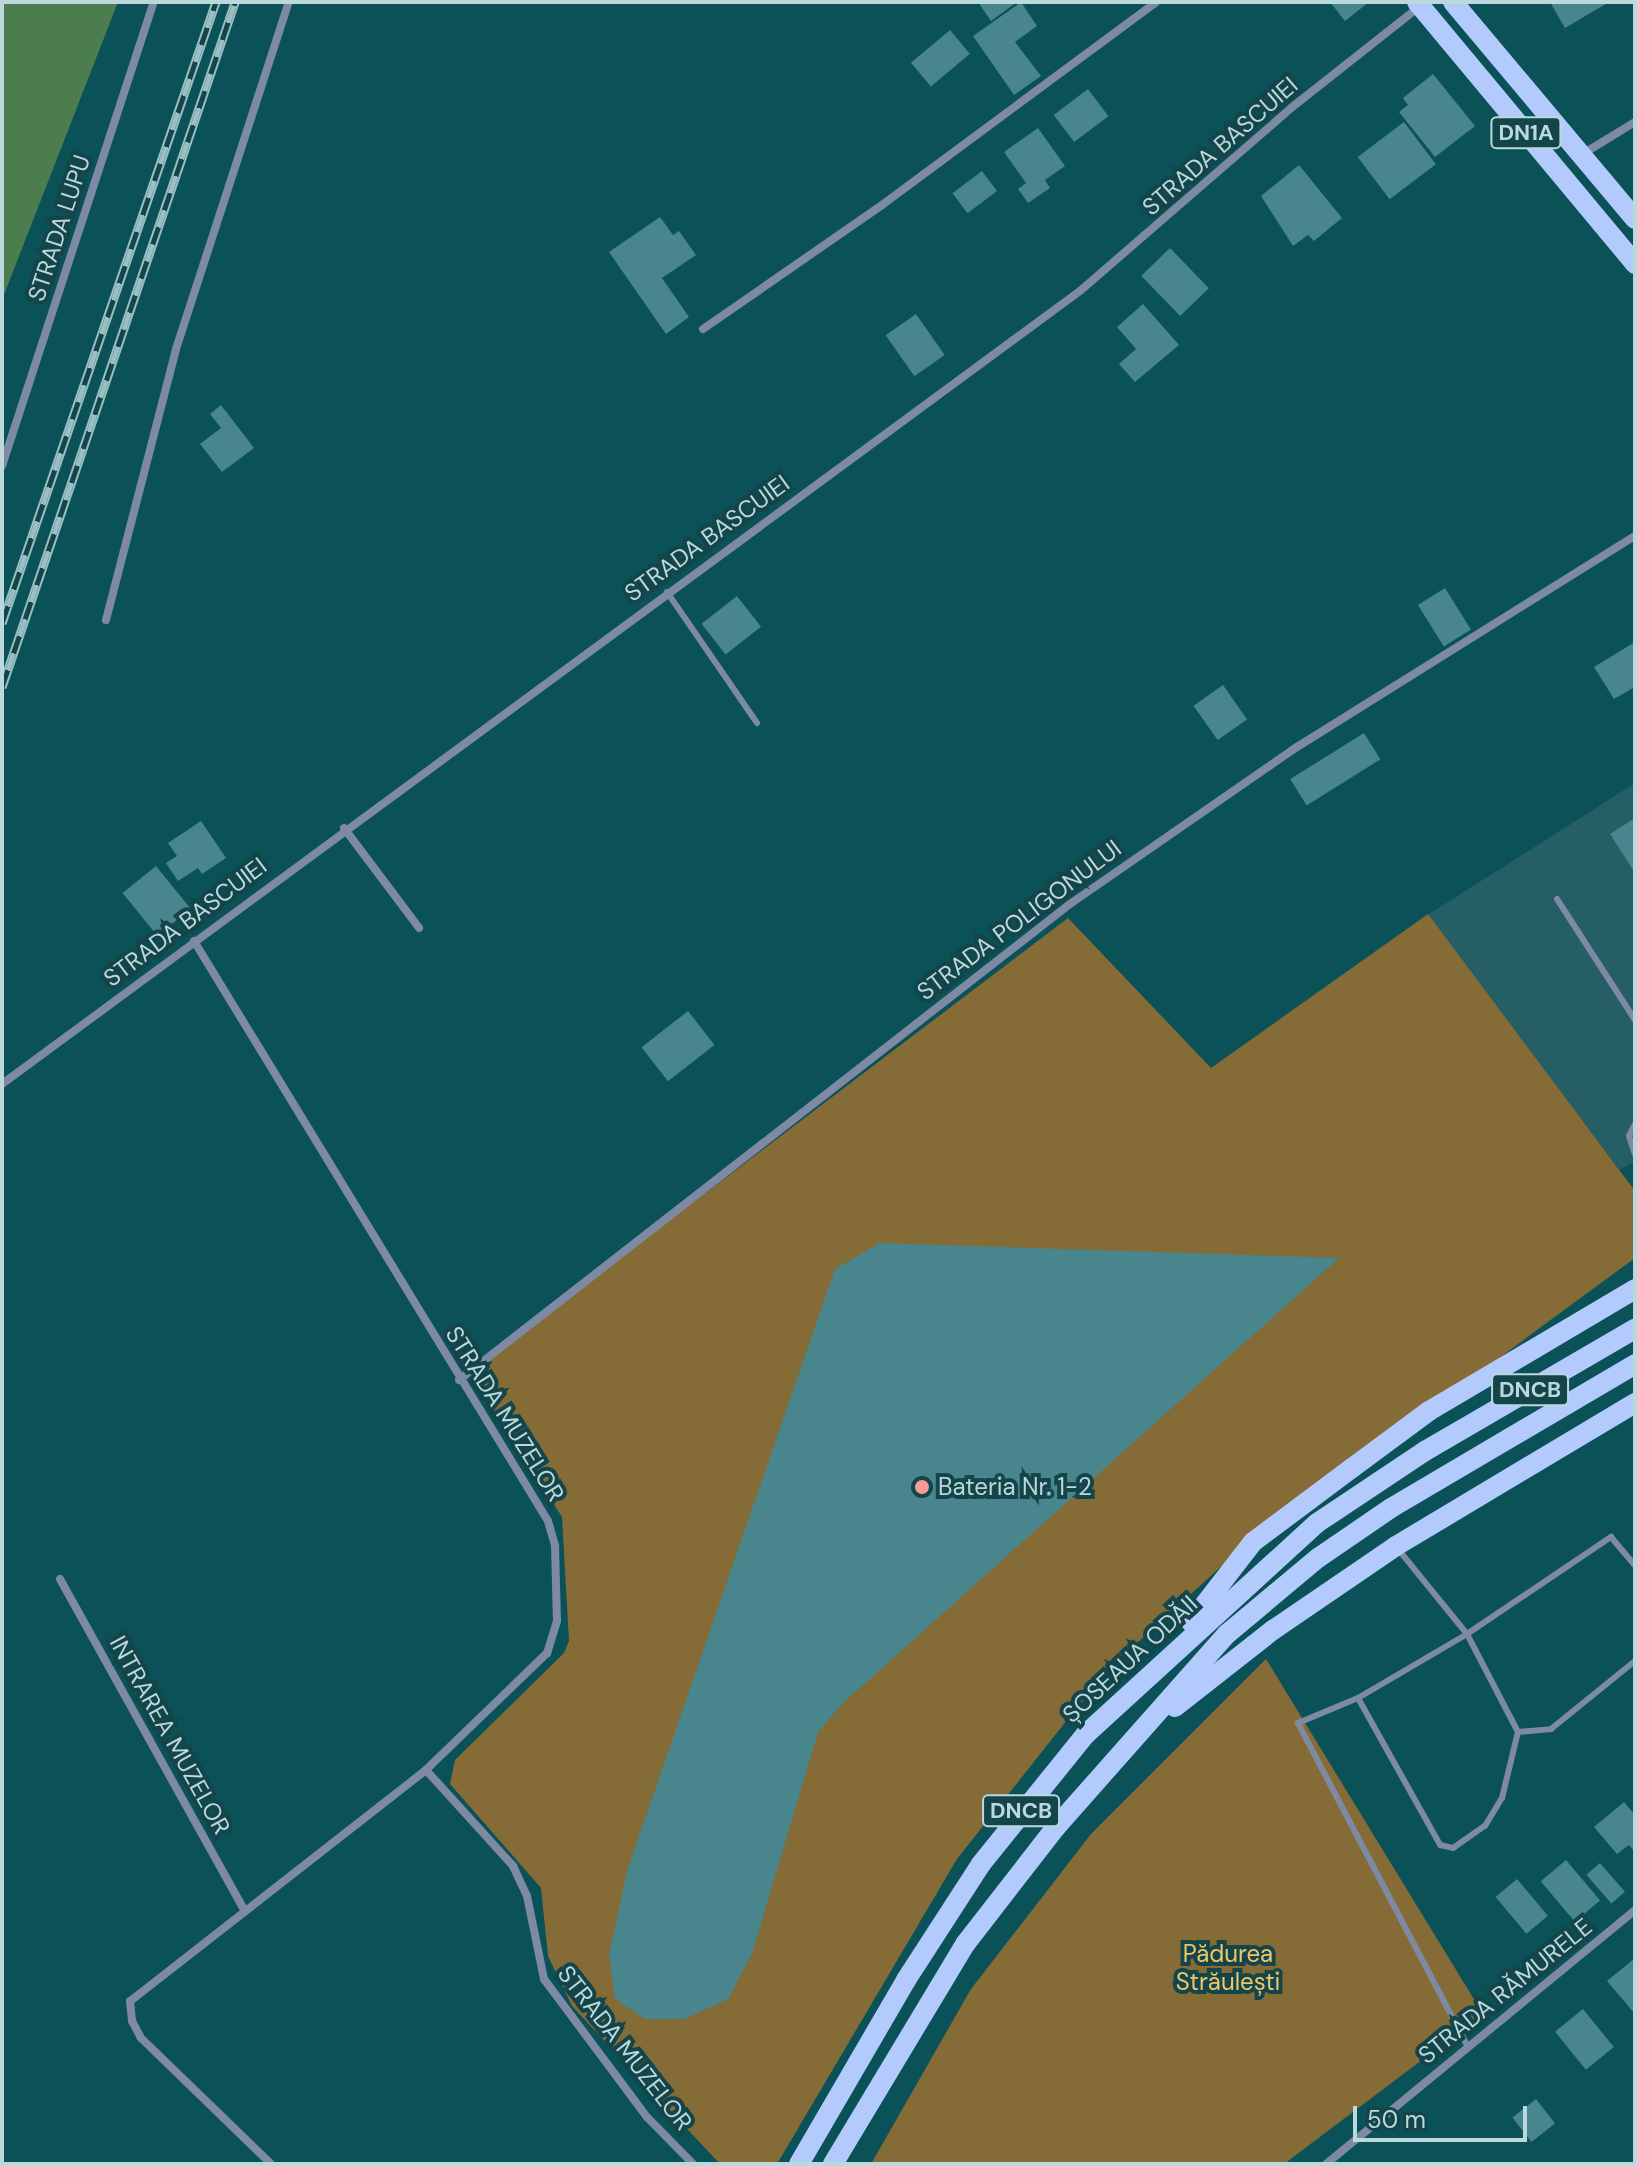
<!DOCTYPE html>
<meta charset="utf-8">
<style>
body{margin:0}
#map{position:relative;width:1637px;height:2166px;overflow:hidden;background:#0b5158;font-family:"DM Sans",sans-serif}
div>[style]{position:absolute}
.built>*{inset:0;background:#265e65}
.green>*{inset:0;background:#856c36}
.water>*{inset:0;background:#4b7d4e}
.building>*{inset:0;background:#48858c;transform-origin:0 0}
.service>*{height:6px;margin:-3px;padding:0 3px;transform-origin:3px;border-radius:3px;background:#7e8aa3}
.minor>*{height:8px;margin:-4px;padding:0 4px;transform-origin:4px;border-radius:4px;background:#7e8aa3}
.primary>*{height:20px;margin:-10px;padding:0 10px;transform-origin:10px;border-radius:10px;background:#b3cafd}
.rail>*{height:9px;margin-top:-4.5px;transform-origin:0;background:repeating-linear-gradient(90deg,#14454a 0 18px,#99bfc2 0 36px);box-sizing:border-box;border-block:2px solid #99bfc2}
.dots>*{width:22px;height:22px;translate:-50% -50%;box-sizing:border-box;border:4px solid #14454a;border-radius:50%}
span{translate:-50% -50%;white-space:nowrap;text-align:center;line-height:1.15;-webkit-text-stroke:8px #14454a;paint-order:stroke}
.shield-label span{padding:2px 6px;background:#14454a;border:2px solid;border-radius:6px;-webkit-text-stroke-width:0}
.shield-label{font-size:22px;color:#bbd9dc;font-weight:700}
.street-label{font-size:24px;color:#bbd9dc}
.poi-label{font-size:24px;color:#bbd9dc}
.left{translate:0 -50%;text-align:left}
.park-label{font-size:24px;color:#efc66b}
.frame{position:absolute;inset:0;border:4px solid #bbd9dc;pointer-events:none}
.scale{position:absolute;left:1353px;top:2106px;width:174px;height:36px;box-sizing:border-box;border:4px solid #bbd9dc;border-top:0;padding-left:10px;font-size:24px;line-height:28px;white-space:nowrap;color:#bbd9dc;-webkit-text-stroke:6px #14454a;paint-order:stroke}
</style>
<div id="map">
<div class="built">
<i style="clip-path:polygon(1635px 783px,1635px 1161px,1620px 1170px,1426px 916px)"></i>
</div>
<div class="green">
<i style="clip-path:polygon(1428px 914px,1635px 1191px,1635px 1258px,1246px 1544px,1105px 1672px,957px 1859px,777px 2164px,720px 2164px,572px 2006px,548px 1956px,541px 1888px,450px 1784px,455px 1760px,564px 1653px,569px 1641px,562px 1517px,470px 1372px,1068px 918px,1211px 1068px)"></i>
<i style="clip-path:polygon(1266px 1659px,1483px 2014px,1284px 2164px,871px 2164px,971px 1989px,1091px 1834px)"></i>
</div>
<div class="water">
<i style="clip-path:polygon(2px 2px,118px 2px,2px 300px)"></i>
</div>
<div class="building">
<i style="clip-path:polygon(978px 2px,1017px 2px,991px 21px)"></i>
<i style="clip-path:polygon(1021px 2px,1037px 26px,1015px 42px,1041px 76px,1014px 95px,973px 36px)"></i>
<i style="clip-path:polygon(1330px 2px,1369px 2px,1345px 21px)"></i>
<i style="clip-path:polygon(1550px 2px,1609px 2px,1565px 28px)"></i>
<i style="left:950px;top:30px;width:31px;height:51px;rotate:50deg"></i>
<i style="clip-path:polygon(1433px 74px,1475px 126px,1435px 157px,1399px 112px,1408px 105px,1403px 98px)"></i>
<i style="left:1088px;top:89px;width:34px;height:43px;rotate:53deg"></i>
<i style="left:1404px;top:122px;width:53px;height:58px;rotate:53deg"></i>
<i style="clip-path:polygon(1038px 128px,1065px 166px,1045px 180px,1050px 188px,1028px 203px,1018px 189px,1026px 183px,1004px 152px)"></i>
<i style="clip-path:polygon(1299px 165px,1342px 218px,1314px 241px,1308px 235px,1293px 246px,1261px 196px)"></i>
<i style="left:982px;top:171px;width:25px;height:37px;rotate:53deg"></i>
<i style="clip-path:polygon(660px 217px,673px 235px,679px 231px,696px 255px,662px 278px,689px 317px,666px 334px,609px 252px)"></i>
<i style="left:1170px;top:248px;width:56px;height:40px;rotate:46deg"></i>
<i style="clip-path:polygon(1143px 304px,1179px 345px,1135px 382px,1119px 364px,1136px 349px,1117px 327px)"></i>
<i style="left:916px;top:314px;width:50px;height:37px;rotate:55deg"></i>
<i style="clip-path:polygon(221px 405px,254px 448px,222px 472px,200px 444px,221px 428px,210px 414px)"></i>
<i style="left:1445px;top:588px;width:49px;height:32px;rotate:58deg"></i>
<i style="left:737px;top:596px;width:39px;height:45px;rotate:52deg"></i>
<i style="clip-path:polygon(1635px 642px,1635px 687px,1614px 699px,1594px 667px)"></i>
<i style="left:1223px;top:685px;width:42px;height:36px;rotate:55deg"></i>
<i style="left:1364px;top:733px;width:31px;height:87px;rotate:58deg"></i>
<i style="clip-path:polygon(1635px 818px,1635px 873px,1610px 834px)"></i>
<i style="clip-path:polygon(201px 821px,226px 858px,202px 874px,198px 868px,178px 881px,166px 863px,177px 856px,168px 843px)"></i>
<i style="left:156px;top:866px;width:55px;height:43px;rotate:51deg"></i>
<i style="left:688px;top:1011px;width:43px;height:59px;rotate:52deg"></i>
<i style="clip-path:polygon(880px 1243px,1339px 1258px,842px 1704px,818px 1732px,752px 1954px,728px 1999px,684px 2019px,645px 2019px,615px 1999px,609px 1954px,627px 1871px,835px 1269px)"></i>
<i style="clip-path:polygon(1624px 1802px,1635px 1815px,1635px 1852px,1629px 1845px,1617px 1854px,1594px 1827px)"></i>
<i style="left:1566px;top:1860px;width:53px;height:33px;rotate:50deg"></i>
<i style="left:1600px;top:1863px;width:38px;height:18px;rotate:49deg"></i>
<i style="left:1517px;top:1879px;width:48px;height:28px;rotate:50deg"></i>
<i style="clip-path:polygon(1635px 1958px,1635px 2014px,1607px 1981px)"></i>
<i style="left:1583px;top:2009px;width:49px;height:36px;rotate:51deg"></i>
<i style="left:1536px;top:2099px;width:31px;height:30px;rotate:52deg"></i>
</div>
<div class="service">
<i style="left:667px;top:592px;width:159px;rotate:55.5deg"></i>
<i style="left:1557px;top:899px;width:144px;rotate:57.2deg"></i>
<i style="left:1635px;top:1124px;width:13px;rotate:117deg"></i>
<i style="left:1629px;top:1136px;width:19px;rotate:72deg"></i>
<i style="left:1358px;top:1698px;width:168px;rotate:60.8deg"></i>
<i style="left:1440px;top:1845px;width:13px;rotate:13deg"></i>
<i style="left:1453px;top:1848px;width:39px;rotate:-35deg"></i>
<i style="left:1485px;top:1826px;width:33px;rotate:-59deg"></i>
<i style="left:1502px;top:1798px;width:68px;rotate:-76.4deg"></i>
<i style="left:1518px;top:1732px;width:110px;rotate:-117.5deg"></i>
<i style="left:1467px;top:1634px;width:109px;rotate:-129.1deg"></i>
<i style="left:1518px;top:1732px;width:33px;rotate:-5deg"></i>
<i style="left:1551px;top:1729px;width:108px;rotate:-39deg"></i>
<i style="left:1468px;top:2047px;width:366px;rotate:-117.7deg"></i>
<i style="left:1298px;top:1723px;width:65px;rotate:-22.6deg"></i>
<i style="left:1358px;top:1698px;width:126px;rotate:-30.4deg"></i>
<i style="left:1467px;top:1634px;width:174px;rotate:-34deg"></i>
<i style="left:1611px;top:1537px;width:38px;rotate:50deg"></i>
</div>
<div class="minor">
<i style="left:1581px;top:155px;width:63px;rotate:-31.4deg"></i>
<i style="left:703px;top:329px;width:218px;rotate:-34.7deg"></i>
<i style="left:882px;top:205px;width:341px;rotate:-36.5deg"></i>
<i style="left:2px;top:466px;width:488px;rotate:-71.9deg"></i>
<i style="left:106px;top:620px;width:280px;rotate:-75.5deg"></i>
<i style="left:176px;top:349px;width:365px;rotate:-72deg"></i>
<i style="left:344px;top:828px;width:125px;rotate:53.1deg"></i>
<i style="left:194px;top:941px;width:679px;rotate:58.6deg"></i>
<i style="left:548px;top:1521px;width:26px;rotate:74deg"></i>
<i style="left:555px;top:1546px;width:75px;rotate:88.5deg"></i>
<i style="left:557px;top:1621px;width:34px;rotate:107deg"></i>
<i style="left:547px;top:1653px;width:168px;rotate:136deg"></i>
<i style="left:426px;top:1770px;width:375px;rotate:142deg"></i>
<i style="left:130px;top:2001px;width:20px;rotate:84deg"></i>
<i style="left:132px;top:2021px;width:19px;rotate:62deg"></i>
<i style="left:141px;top:2038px;width:181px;rotate:44.1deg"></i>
<i style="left:2px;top:1084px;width:1338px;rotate:-36.34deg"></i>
<i style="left:1080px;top:291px;width:279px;rotate:-40.9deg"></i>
<i style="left:1291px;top:108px;width:164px;rotate:-38.3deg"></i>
<i style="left:459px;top:1380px;width:775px;rotate:-37.92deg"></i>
<i style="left:1070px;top:904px;width:276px;rotate:-34.7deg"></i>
<i style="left:1297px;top:747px;width:398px;rotate:-32deg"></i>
<i style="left:60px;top:1579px;width:380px;rotate:60.9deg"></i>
<i style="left:426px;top:1770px;width:130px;rotate:47.8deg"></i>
<i style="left:513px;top:1866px;width:33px;rotate:65deg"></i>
<i style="left:527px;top:1896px;width:85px;rotate:78.4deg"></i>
<i style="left:544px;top:1979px;width:172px;rotate:53.3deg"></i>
<i style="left:647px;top:2117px;width:66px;rotate:45.6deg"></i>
<i style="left:1326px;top:2164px;width:400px;rotate:-39.4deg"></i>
</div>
<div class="primary">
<i style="left:1417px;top:2px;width:341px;rotate:50.2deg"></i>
<i style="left:1453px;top:2px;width:283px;rotate:50deg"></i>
<i style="left:1191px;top:1622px;width:101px;rotate:-52.2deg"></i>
<i style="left:1253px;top:1542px;width:124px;rotate:-36.8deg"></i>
<i style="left:1352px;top:1468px;width:96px;rotate:-36.5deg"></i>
<i style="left:1429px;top:1411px;width:239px;rotate:-30.6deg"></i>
<i style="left:1175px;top:1707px;width:125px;rotate:-38.2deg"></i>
<i style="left:1273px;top:1630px;width:149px;rotate:-34.3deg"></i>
<i style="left:1396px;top:1546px;width:279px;rotate:-30.9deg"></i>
<i style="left:799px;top:2164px;width:213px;rotate:-59.8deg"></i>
<i style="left:906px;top:1980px;width:138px;rotate:-57.1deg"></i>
<i style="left:981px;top:1864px;width:167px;rotate:-51.1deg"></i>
<i style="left:1086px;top:1734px;width:313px;rotate:-42.4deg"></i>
<i style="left:1317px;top:1523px;width:130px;rotate:-33.7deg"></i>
<i style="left:1425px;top:1451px;width:243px;rotate:-30.2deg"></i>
<i style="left:833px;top:2164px;width:258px;rotate:-59deg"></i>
<i style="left:966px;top:1943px;width:147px;rotate:-52.2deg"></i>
<i style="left:1056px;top:1827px;width:258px;rotate:-48.5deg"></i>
<i style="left:1227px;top:1634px;width:119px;rotate:-39.9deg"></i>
<i style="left:1318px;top:1558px;width:88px;rotate:-34.4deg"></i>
<i style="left:1391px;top:1508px;width:283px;rotate:-30.5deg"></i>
</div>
<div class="rail">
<i style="left:2px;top:623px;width:657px;rotate:-70.99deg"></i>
<i style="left:2px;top:687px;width:724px;rotate:-71.21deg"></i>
</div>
<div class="dots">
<i style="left:922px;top:1487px;background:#f59c94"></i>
</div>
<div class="shield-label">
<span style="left:1526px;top:133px">DN1A</span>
<span style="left:1530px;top:1390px">DNCB</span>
<span style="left:1021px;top:1811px">DNCB</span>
</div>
<div class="street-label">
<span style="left:1220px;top:146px;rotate:-41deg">STRADA BASCUIEI</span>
<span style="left:59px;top:228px;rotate:-72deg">STRADA LUPU</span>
<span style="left:707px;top:538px;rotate:-36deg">STRADA BASCUIEI</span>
<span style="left:1019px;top:920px;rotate:-37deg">STRADA POLIGONULUI</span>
<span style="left:185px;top:922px;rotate:-37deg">STRADA BASCUIEI</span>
<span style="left:505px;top:1414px;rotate:58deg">STRADA MUZELOR</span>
<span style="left:1130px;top:1659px;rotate:-43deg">ȘOSEAUA ODĂII</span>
<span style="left:170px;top:1735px;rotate:61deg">INTRAREA MUZELOR</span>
<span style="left:1505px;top:1991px;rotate:-39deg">STRADA RĂMURELE</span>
<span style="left:625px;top:2048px;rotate:52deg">STRADA MUZELOR</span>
</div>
<div class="poi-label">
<span class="left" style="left:938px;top:1487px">Bateria Nr. 1-2</span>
</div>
<div class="park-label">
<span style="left:1228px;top:1968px">Pădurea<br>Străulești</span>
</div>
<div class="frame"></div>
<div class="scale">50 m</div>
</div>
